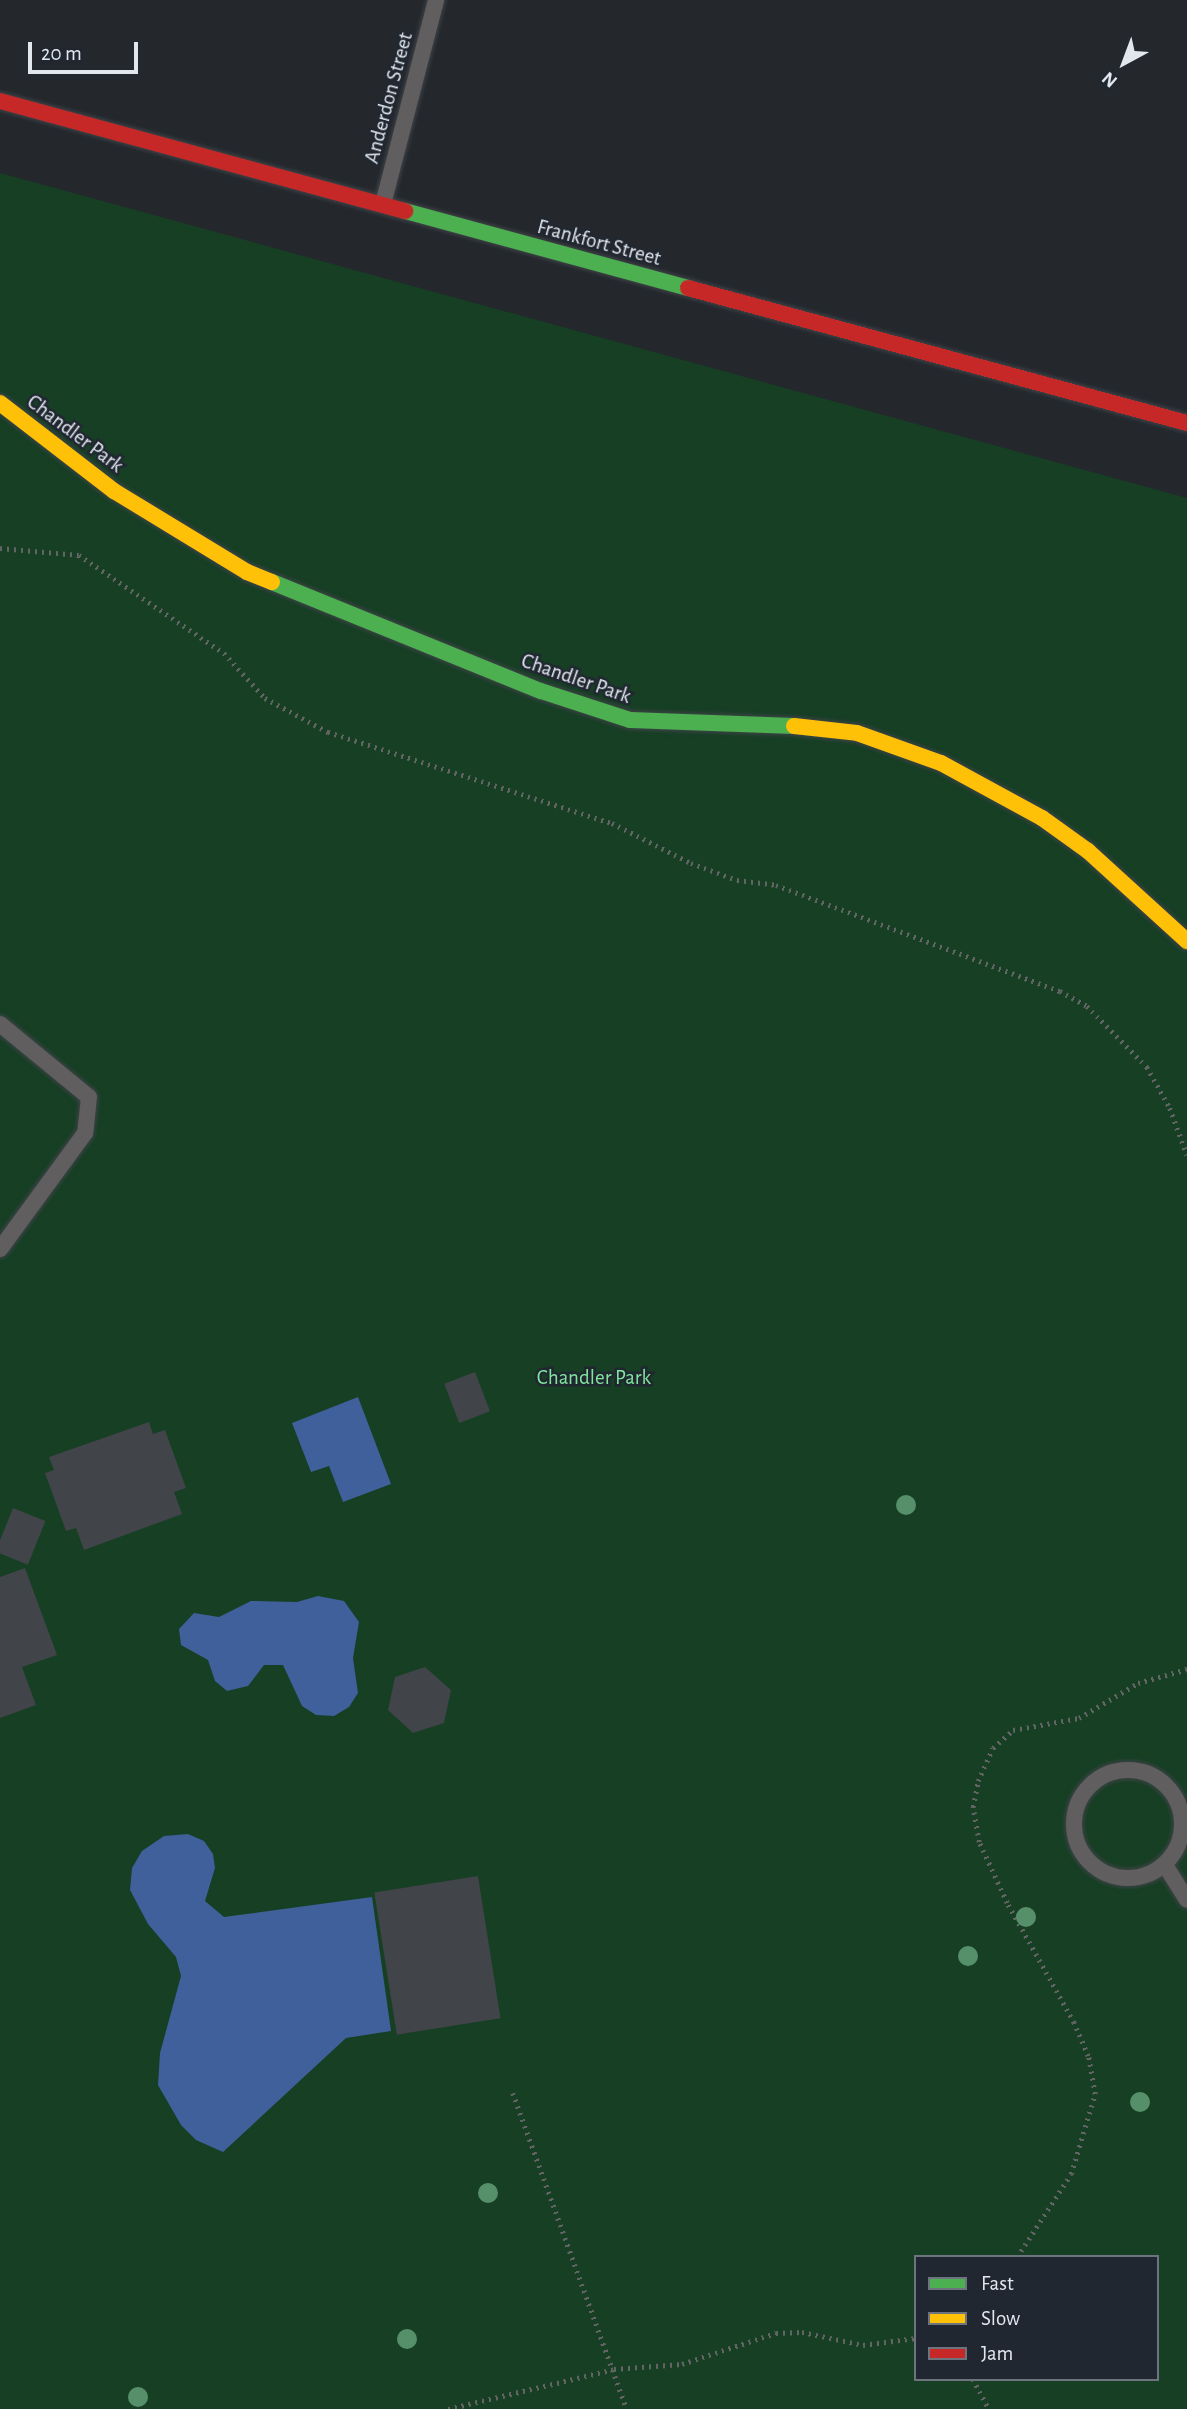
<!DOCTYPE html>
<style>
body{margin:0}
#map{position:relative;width:1187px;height:2409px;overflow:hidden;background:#24282d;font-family:"Alegreya Sans",sans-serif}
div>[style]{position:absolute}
.green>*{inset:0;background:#163f24}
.water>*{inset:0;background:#3f609a}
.building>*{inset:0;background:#414448;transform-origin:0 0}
.path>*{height:4.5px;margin-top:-2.25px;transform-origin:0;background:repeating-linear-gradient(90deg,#636464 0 2px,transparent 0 7px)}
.roads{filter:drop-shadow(0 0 2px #3f4347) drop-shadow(0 0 2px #3f4347)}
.lane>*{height:16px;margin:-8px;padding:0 8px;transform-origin:8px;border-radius:8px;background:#605e5f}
.lane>.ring{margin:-8px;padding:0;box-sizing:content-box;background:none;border:16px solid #605e5f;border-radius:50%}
.fast>*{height:16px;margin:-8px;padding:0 8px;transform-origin:8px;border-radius:8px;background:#4caf50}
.slow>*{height:16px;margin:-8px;padding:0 8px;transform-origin:8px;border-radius:8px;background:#ffc107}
.jam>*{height:16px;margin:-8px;padding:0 8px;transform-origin:8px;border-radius:8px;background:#c62828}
.trees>*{width:20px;height:20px;margin:-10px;border-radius:50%;background:#56906a}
span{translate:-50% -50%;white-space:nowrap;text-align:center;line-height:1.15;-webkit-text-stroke:5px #202731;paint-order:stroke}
.street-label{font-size:21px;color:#e2e7ee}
.park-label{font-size:21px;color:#7fe59b}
.legend{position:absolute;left:914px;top:2255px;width:245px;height:126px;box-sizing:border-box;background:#202731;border:2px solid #6e747d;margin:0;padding:9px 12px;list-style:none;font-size:21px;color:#e2e7ee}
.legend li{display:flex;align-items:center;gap:14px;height:35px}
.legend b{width:35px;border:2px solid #6e747d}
.north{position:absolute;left:1089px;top:28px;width:70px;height:70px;-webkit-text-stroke:5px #202731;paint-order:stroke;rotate:221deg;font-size:19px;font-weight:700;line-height:28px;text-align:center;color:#e2e7ee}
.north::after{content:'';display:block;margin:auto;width:24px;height:32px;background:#e2e7ee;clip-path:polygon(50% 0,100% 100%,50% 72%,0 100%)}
.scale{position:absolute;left:28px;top:42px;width:110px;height:32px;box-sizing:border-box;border:4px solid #e2e7ee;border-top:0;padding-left:9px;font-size:21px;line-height:24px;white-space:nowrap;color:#e2e7ee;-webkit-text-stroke:5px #202731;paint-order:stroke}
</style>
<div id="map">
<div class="green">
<i style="clip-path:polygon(evenodd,0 173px,1187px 498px,1187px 2409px,0 2409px,0 173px,916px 2257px,1157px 2257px,1157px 2379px,916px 2379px,916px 2257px)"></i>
</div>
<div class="water">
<i style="clip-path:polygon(358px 1397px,391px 1484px,343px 1502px,329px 1466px,311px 1472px,292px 1423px)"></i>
<i style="clip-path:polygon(318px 1596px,344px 1601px,359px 1622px,353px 1658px,358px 1693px,349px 1707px,334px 1716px,316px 1715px,302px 1706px,283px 1665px,264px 1665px,248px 1686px,227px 1691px,215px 1681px,208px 1660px,181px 1645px,179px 1629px,194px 1613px,219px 1617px,251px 1601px,297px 1602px)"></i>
<i style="clip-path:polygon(188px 1834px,204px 1841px,213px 1854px,215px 1868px,205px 1901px,224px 1917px,372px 1897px,391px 2031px,346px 2038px,223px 2152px,196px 2140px,181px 2125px,158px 2085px,160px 2053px,181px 1976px,176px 1957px,148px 1924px,130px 1890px,132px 1868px,142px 1851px,164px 1836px)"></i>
</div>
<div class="building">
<i style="left:475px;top:1372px;width:42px;height:33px;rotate:69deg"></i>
<i style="clip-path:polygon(149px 1422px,153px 1434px,165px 1430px,186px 1488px,174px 1492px,182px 1514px,84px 1550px,76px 1528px,66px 1531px,45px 1473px,54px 1470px,49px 1457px)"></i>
<i style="left:13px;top:1508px;width:35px;height:47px;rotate:22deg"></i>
<i style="clip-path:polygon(25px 1568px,57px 1655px,22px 1667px,36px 1705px,0 1718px,0 1577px)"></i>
<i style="clip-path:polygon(425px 1667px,451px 1690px,444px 1723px,413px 1733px,388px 1710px,395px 1677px)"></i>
<i style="left:478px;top:1876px;width:144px;height:105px;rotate:81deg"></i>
</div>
<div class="path">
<i style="left:0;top:548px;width:79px;rotate:5.1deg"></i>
<i style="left:79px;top:555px;width:175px;rotate:34.1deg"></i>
<i style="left:224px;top:653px;width:61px;rotate:47.7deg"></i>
<i style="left:265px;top:698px;width:72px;rotate:28.4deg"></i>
<i style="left:328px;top:732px;width:298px;rotate:17.8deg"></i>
<i style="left:612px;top:823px;width:89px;rotate:26.9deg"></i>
<i style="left:691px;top:863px;width:49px;rotate:20.3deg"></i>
<i style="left:737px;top:880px;width:39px;rotate:7deg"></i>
<i style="left:776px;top:885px;width:303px;rotate:20.5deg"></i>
<i style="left:1060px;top:991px;width:31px;rotate:29deg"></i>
<i style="left:1087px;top:1006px;width:86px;rotate:45.5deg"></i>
<i style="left:1147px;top:1067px;width:47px;rotate:60.7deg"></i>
<i style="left:1170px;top:1108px;width:50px;rotate:70.1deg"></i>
<i style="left:513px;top:2093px;width:336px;rotate:70.2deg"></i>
<i style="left:1017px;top:2257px;width:99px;rotate:-57deg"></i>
<i style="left:1071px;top:2174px;width:84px;rotate:-73.3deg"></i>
<i style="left:1095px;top:2094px;width:39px;rotate:-100deg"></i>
<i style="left:1088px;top:2056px;width:36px;rotate:-113deg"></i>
<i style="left:1074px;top:2023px;width:137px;rotate:-119.2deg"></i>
<i style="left:1007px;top:1903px;width:67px;rotate:-114.7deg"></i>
<i style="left:979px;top:1842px;width:36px;rotate:-100deg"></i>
<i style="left:973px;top:1807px;width:26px;rotate:-79deg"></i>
<i style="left:978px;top:1781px;width:36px;rotate:-66deg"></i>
<i style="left:993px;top:1748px;width:27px;rotate:-42deg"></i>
<i style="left:1013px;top:1730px;width:67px;rotate:-10.3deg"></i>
<i style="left:1079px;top:1718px;width:69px;rotate:-30.7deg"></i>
<i style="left:1138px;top:1683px;width:51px;rotate:-15.9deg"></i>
<i style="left:973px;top:2379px;width:34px;rotate:62deg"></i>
<i style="left:448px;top:2409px;width:171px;rotate:-13.5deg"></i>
<i style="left:614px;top:2369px;width:68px;rotate:-4.2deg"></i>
<i style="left:682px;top:2364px;width:99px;rotate:-18.3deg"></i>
<i style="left:776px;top:2333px;width:26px;rotate:-2deg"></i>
<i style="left:802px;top:2332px;width:62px;rotate:12deg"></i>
<i style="left:863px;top:2345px;width:53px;rotate:-7.5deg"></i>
</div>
<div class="roads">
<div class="lane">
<i style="left:383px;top:204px;width:211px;rotate:-75.4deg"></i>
<i style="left:0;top:1024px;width:115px;rotate:39.4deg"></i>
<i style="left:89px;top:1097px;width:36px;rotate:96deg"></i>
<i style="left:85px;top:1133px;width:144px;rotate:126.2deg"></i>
<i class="ring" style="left:1074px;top:1770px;width:92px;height:92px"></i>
<i style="left:1165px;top:1865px;width:41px;rotate:57.8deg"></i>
</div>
<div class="fast">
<i style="left:405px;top:211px;width:293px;rotate:15.2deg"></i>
<i style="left:272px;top:582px;width:290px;rotate:22.1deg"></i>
<i style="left:541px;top:691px;width:94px;rotate:18deg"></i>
<i style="left:630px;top:720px;width:164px;rotate:2.1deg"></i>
</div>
<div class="slow">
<i style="left:0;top:403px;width:144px;rotate:37.7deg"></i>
<i style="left:114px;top:491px;width:156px;rotate:31.3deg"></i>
<i style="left:247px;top:572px;width:27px;rotate:22deg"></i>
<i style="left:794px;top:726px;width:63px;rotate:6.3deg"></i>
<i style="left:857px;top:733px;width:89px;rotate:19.7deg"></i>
<i style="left:941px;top:763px;width:115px;rotate:28.6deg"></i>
<i style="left:1042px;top:818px;width:57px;rotate:35.7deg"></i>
<i style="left:1088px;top:851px;width:134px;rotate:42.3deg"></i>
</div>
<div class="jam">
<i style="left:0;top:101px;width:420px;rotate:15.2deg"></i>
<i style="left:688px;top:288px;width:517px;rotate:15.14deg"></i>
</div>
</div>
<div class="trees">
<i style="left:906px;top:1505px"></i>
<i style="left:1026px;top:1917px"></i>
<i style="left:968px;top:1956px"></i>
<i style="left:1140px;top:2102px"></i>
<i style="left:488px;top:2193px"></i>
<i style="left:407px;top:2339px"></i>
<i style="left:138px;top:2397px"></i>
</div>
<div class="street-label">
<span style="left:389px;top:98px;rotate:-75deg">Anderdon Street</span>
<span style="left:599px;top:243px;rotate:15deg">Frankfort Street</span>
<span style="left:75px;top:434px;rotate:37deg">Chandler Park</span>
<span style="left:576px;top:679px;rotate:19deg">Chandler Park</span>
</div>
<div class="park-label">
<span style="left:594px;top:1378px">Chandler Park</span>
</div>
<ul class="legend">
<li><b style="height:9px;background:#4caf50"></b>Fast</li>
<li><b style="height:9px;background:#ffc107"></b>Slow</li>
<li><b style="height:9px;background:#c62828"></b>Jam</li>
</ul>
<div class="north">N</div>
<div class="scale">20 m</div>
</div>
